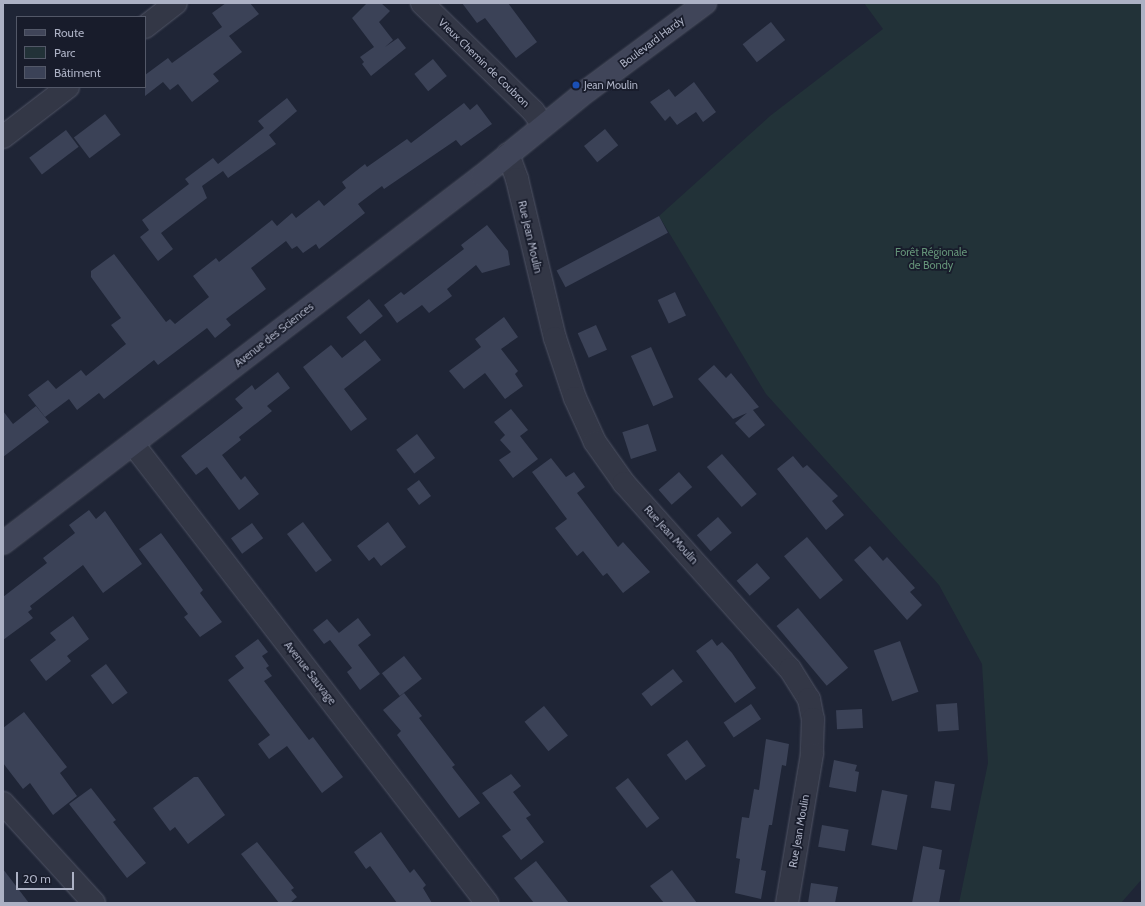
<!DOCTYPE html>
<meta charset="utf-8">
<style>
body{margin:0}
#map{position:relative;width:1145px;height:906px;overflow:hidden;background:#1f2536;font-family:Cabin,sans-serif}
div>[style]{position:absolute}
.green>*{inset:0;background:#223238}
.building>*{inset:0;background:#3b4257;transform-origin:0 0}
.roads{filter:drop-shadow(0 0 1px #505465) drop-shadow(0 0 1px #505465)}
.street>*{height:22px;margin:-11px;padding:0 11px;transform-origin:11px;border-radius:11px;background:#333746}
.secondary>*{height:22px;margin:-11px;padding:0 11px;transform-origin:11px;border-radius:11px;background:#404559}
.dots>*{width:11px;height:11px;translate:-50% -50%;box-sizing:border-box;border:2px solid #181c2b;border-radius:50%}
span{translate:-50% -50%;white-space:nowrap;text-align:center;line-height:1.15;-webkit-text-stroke:3.5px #181c2b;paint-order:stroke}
.street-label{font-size:11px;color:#acb1c4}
.poi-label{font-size:11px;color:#acb1c4}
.left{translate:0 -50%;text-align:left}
.park-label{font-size:11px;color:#649378}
.frame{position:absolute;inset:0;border:4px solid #acb1c4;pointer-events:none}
.legend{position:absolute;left:16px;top:16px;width:130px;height:72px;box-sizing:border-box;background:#181c2b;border:1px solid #535868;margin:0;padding:5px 7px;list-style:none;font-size:12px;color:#acb1c4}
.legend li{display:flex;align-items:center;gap:8px;height:20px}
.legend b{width:20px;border:1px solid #535868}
.scale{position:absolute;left:16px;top:872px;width:58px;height:18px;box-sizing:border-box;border:2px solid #acb1c4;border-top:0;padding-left:5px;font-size:12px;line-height:14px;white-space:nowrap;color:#acb1c4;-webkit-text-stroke:3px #181c2b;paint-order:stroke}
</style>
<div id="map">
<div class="green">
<i style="clip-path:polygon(864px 3px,1142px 3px,1142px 879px,1121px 903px,959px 903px,988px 763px,982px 664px,939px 585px,766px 394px,659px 216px,770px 116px,883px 29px)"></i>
</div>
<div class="building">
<i style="clip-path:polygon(226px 3px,250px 3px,259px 14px,229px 36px,242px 52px,213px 74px,219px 81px,192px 102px,178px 84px,170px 90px,163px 82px,145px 96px,145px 75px,168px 58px,172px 63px,222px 27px,212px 13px)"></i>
<i style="clip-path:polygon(367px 3px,381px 3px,390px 11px,379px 22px,393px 40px,385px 47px,398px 38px,406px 48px,371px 76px,362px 64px,364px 62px,360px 57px,374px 47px,352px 18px)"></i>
<i style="clip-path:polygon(462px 3px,508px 3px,537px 42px,516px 58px,485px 18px,477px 23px)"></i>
<i style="left:771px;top:22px;width:23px;height:36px;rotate:52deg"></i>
<i style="left:433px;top:59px;width:22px;height:24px;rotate:51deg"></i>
<i style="clip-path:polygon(694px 82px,716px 112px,703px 122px,696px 112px,677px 125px,670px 116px,665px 121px,650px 102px,669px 89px,675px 97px)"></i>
<i style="clip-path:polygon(287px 98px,297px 111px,269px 135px,276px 144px,228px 178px,223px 171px,202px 186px,207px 198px,161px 233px,173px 249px,158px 261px,140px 237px,149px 230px,142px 220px,189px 184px,185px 179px,213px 158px,218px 164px,264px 128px,258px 121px)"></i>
<i style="clip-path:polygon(464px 103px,470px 110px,477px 104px,492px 124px,461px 146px,456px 140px,384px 189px,382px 186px,358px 204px,365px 213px,319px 249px,316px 244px,303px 253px,297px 246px,292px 249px,286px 241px,251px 268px,266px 289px,226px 319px,231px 325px,215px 338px,207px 328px,158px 365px,154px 360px,104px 399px,99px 393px,77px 410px,69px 399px,45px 417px,28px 395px,48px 380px,56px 389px,81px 370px,86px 376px,126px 344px,111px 325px,121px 318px,91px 277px,91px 271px,114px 254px,166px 322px,170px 319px,175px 324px,209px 297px,193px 276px,216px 258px,219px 262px,272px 220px,277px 226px,292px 213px,296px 218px,319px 200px,324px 206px,346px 188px,342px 182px,365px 164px,367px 167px,407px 139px,411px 143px)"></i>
<i style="left:105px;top:114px;width:26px;height:39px;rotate:53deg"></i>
<i style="left:605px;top:129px;width:21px;height:27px;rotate:51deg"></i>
<i style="left:66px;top:130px;width:21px;height:46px;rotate:53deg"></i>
<i style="left:659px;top:216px;width:19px;height:116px;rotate:62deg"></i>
<i style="clip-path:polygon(487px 225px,508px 251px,510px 265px,482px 273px,476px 265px,447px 289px,452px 296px,429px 313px,422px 305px,397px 323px,384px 305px,401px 292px,404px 295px,464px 249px,461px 245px)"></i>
<i style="left:675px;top:292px;width:26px;height:19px;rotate:65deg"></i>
<i style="left:369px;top:299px;width:22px;height:29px;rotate:51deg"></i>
<i style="clip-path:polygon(504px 317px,518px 337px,501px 349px,518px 371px,515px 374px,523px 386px,505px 399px,485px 373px,464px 389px,449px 371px,481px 347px,475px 339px)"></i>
<i style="left:596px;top:325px;width:27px;height:20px;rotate:66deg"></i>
<i style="clip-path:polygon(365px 340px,381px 360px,344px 389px,367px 419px,351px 431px,303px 367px,331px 345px,342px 358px)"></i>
<i style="left:651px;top:347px;width:55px;height:22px;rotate:66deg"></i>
<i style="clip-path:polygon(714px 365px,726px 378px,731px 373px,759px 407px,753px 410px,765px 425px,749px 438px,735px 423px,747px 413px,733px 419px,698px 379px)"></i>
<i style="clip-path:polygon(278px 372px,290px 388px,267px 406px,272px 411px,239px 437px,241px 440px,222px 455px,241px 480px,245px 476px,259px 494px,239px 510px,207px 467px,196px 475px,181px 456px,243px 408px,235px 399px,252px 385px,255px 390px)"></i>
<i style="clip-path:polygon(36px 406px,49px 422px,3px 457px,3px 411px,13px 424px)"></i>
<i style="clip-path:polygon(511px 409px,528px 430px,520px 436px,538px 459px,513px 478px,499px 460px,511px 452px,500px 440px,505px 435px,494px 422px)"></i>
<i style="left:648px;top:424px;width:28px;height:27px;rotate:72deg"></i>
<i style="left:417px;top:434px;width:30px;height:26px;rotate:53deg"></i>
<i style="left:722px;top:454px;width:53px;height:20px;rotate:49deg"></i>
<i style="clip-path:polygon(793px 456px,803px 468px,807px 465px,838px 496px,832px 501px,844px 515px,826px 530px,777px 469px)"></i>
<i style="clip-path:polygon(551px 458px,566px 477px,574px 472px,585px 487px,577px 493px,618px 547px,623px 542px,650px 572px,623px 593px,607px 573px,603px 576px,583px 551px,577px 556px,555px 528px,567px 519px,532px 472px)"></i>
<i style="left:679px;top:472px;width:20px;height:27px;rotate:49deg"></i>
<i style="left:419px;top:480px;width:20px;height:15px;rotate:53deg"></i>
<i style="clip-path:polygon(89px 510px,96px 519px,105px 511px,142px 564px,103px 593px,83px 565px,30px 606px,32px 609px,28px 612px,33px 618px,3px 640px,3px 597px,47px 563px,43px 558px,75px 533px,69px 525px)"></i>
<i style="left:718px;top:517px;width:21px;height:28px;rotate:49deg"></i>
<i style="left:303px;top:522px;width:48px;height:20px;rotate:53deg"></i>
<i style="clip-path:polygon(388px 522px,406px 547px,381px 566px,374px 557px,369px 561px,357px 546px)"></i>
<i style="left:252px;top:523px;width:19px;height:26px;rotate:54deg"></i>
<i style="clip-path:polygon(161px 533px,203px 590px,200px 593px,222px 622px,200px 637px,184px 617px,188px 614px,139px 549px)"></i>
<i style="left:807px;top:537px;width:56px;height:30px;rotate:50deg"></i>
<i style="clip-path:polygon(870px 546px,883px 561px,887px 557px,915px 588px,910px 592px,922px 605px,907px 620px,854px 560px)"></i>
<i style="left:757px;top:563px;width:20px;height:27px;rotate:49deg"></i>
<i style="left:798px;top:608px;width:78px;height:28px;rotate:50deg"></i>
<i style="clip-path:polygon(73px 616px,89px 639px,67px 656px,71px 661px,46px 681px,30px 660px,56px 640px,50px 633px)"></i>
<i style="clip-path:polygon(358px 618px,371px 635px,358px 645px,380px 674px,360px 690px,347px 672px,352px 668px,330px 640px,324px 644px,313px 630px,327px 619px,339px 633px,335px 636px)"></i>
<i style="clip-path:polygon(258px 639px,268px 652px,262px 656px,269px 666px,266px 668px,272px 676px,264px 681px,309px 740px,313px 737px,343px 777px,322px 793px,287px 746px,269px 759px,258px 744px,270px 735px,228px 680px,244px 668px,235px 656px)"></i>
<i style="clip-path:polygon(712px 639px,717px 646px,722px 642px,732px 653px,756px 688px,735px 703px,696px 651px)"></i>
<i style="left:900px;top:641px;width:54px;height:28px;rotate:70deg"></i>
<i style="left:404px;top:656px;width:29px;height:28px;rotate:52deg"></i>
<i style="left:106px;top:664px;width:36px;height:19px;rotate:53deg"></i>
<i style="left:673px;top:669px;width:16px;height:40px;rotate:52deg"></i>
<i style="clip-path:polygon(404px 693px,422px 716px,419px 718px,455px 765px,452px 767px,480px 803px,459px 818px,397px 735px,401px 731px,383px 710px)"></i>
<i style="left:957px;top:703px;width:27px;height:21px;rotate:86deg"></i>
<i style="left:751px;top:704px;width:18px;height:33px;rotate:56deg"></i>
<i style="left:544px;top:706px;width:38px;height:25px;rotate:51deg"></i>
<i style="left:862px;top:709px;width:19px;height:26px;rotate:87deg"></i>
<i style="clip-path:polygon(24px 712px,67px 767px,60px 773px,77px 796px,53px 815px,30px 783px,23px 789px,3px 763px,3px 728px)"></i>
<i style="clip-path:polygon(766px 739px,789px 744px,786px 766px,782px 765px,772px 825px,769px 825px,761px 870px,766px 871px,761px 899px,735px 893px,740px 859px,736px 858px,742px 817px,749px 818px,754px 789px,759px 790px)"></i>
<i style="left:687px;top:740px;width:32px;height:25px;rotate:54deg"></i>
<i style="clip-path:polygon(834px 760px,857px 765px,855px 771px,859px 772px,856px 792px,829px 787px)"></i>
<i style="clip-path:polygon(511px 774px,521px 786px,513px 792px,531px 815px,526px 818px,544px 842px,521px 860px,502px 836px,511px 830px,482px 793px)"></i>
<i style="clip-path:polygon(194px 777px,198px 777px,225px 815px,188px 844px,175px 827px,170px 831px,153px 808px)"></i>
<i style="left:628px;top:778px;width:51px;height:16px;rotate:52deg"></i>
<i style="left:935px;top:781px;width:20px;height:27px;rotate:9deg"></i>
<i style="clip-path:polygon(91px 788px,116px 820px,113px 822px,146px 863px,127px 878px,69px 804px)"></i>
<i style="left:882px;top:790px;width:26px;height:56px;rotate:11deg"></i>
<i style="left:822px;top:825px;width:27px;height:22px;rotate:10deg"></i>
<i style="clip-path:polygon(381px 832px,410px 873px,414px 869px,426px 885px,423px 888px,432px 903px,397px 903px,370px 866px,366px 869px,354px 852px)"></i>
<i style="clip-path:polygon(257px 842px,294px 888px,291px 890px,297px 897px,290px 903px,279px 903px,241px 854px)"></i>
<i style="clip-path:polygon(923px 846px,942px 850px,939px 869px,945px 870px,939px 903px,912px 903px)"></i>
<i style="clip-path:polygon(536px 861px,569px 903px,534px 903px,514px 878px)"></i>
<i style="clip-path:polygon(3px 869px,29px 903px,3px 903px)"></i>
<i style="clip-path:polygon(672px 870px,697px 903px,664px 903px,650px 886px)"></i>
<i style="clip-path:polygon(811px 883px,838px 887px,835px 903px,808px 903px)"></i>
</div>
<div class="roads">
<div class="street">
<i style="left:422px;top:3px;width:155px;rotate:44.2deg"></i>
<i style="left:533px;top:111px;width:17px;rotate:54deg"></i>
<i style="left:145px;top:27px;width:39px;rotate:-38deg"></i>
<i style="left:3px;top:137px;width:82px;rotate:-37.6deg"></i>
<i style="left:508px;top:154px;width:27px;rotate:70deg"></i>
<i style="left:517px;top:179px;width:163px;rotate:76.6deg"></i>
<i style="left:555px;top:338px;width:63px;rotate:71.6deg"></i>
<i style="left:575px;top:398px;width:48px;rotate:65.6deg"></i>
<i style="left:595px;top:442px;width:50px;rotate:54.7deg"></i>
<i style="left:624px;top:483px;width:249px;rotate:48.3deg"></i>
<i style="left:790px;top:669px;width:36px;rotate:58deg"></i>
<i style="left:809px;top:699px;width:20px;rotate:79deg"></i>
<i style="left:813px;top:719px;width:35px;rotate:92deg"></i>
<i style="left:812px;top:754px;width:151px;rotate:99.5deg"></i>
<i style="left:133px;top:444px;width:580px;rotate:52.36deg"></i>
<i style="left:3px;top:803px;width:135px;rotate:47.7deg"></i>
</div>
<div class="secondary">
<i style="left:3px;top:543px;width:603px;rotate:-37.46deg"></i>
<i style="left:482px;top:176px;width:136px;rotate:-39.1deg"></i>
<i style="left:588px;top:90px;width:146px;rotate:-36.6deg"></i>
</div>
</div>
<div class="dots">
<i style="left:576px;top:85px;background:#1a4fb4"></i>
</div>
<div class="street-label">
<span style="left:652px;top:42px;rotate:-37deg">Boulevard Hardy</span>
<span style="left:484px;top:63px;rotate:44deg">Vieux Chemin de Coubron</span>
<span style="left:530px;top:237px;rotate:77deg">Rue Jean Moulin</span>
<span style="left:274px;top:335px;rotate:-38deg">Avenue des Sciences</span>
<span style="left:671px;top:535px;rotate:48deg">Rue Jean Moulin</span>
<span style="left:310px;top:673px;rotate:52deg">Avenue Sauvage</span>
<span style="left:799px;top:831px;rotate:-80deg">Rue Jean Moulin</span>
</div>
<div class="poi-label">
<span class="left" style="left:584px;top:85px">Jean Moulin</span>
</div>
<div class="park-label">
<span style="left:931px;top:259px">Forêt Régionale<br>de Bondy</span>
</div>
<div class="frame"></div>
<ul class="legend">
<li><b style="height:5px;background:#404559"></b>Route</li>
<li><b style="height:11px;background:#223238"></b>Parc</li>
<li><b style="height:11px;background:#3b4257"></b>Bâtiment</li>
</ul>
<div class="scale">20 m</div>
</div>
